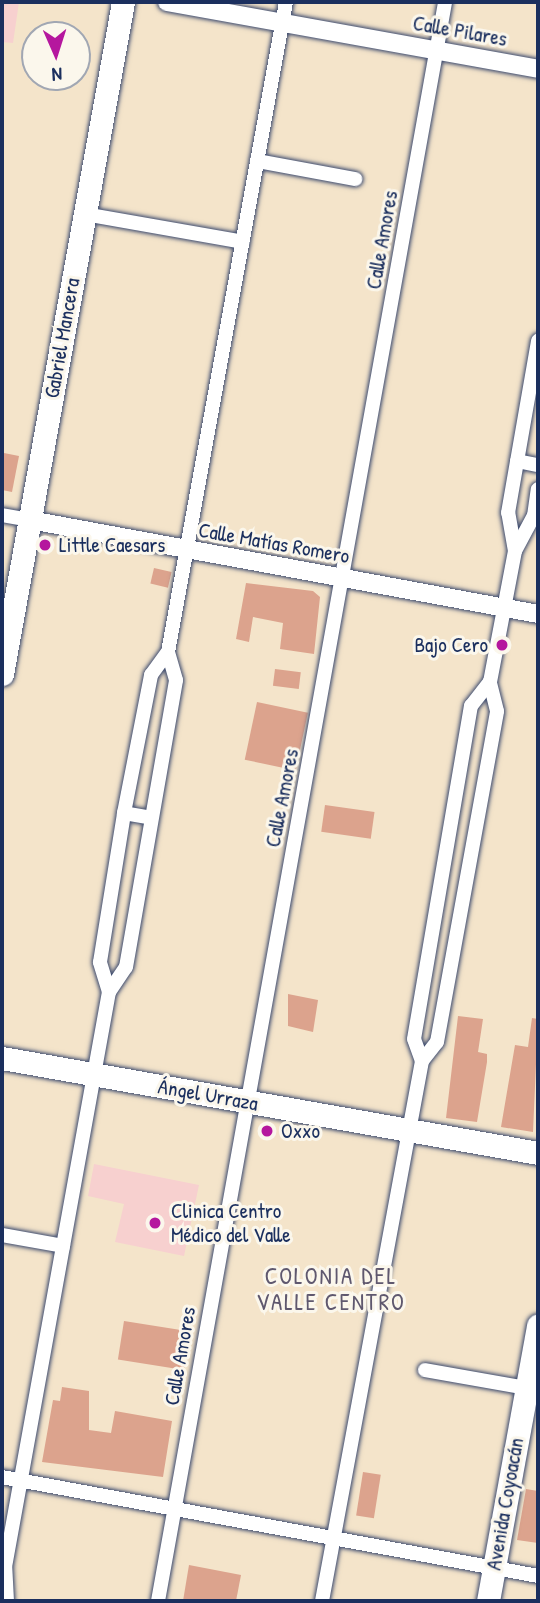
<!DOCTYPE html>
<meta charset="utf-8">
<style>
body{margin:0}
#map{position:relative;width:540px;height:1603px;overflow:hidden;background:#f4e4ca;font-family:"Patrick Hand",sans-serif}
div>[style]{position:absolute}
.built>*{inset:0;background:#f7d0cf}
.building>*{inset:0;background:#dca38d;transform-origin:0 0}
.roads{filter:drop-shadow(0 0 2px #3c4a6e) drop-shadow(0 0 2px #3c4a6e)}
.minor>*{height:14px;margin:-7px;padding:0 7px;transform-origin:7px;border-radius:7px;background:#fff}
.tertiary>*{height:18px;margin:-9px;padding:0 9px;transform-origin:9px;border-radius:9px;background:#fff}
.primary>*{height:23px;margin:-11.5px;padding:0 11.5px;transform-origin:11.5px;border-radius:11.5px;background:#fff}
.dots>*{width:19px;height:19px;translate:-50% -50%;box-sizing:border-box;border:4px solid #fbf7ec;border-radius:50%}
span{translate:-50% -50%;white-space:nowrap;text-align:center;line-height:1.15;-webkit-text-stroke:6px #fbf7ec;paint-order:stroke}
.street-label{font-size:21px;color:#1b2f5e}
.poi-label{font-size:21px;color:#1b2f5e}
.left{translate:0 -50%;text-align:left}
.right{translate:-100% -50%;text-align:right}
.neighbourhood-label{font-size:23px;color:#5f586e;letter-spacing:2px}
.frame{position:absolute;inset:0;border:4px solid #1b2f5e;pointer-events:none}
.north{position:absolute;left:21px;top:21px;width:70px;height:70px;box-sizing:border-box;background:#fbf7ec;border:2px solid #a1a7b3;border-radius:50%;rotate:177deg;font-size:19px;font-weight:700;line-height:28px;text-align:center;color:#1b2f5e}
.north::after{content:'';display:block;margin:auto;width:24px;height:32px;background:#b5179e;clip-path:polygon(50% 0,100% 100%,50% 72%,0 100%)}
</style>
<div id="map">
<div class="built">
<i style="clip-path:polygon(2px 2px,19px 2px,13px 43px,2px 42px)"></i>
<i style="clip-path:polygon(94px 1164px,199px 1185px,184px 1256px,115px 1242px,124px 1204px,88px 1196px)"></i>
</div>
<div class="building">
<i style="clip-path:polygon(4px 453px,19px 456px,12px 492px,2px 490px)"></i>
<i style="left:154px;top:568px;width:18px;height:16px;rotate:13deg"></i>
<i style="clip-path:polygon(246px 583px,313px 591px,320px 597px,314px 654px,280px 649px,283px 623px,253px 617px,249px 642px,236px 639px)"></i>
<i style="left:275px;top:669px;width:26px;height:17px;rotate:7deg"></i>
<i style="left:257px;top:702px;width:52px;height:59px;rotate:12deg"></i>
<i style="left:325px;top:805px;width:50px;height:27px;rotate:8deg"></i>
<i style="clip-path:polygon(288px 994px,318px 1000px,313px 1032px,288px 1026px)"></i>
<i style="clip-path:polygon(458px 1016px,483px 1019px,478px 1052px,487px 1054px,487px 1062px,477px 1122px,446px 1118px)"></i>
<i style="clip-path:polygon(532px 1018px,538px 1019px,533px 1132px,501px 1127px,515px 1045px,528px 1047px)"></i>
<i style="left:124px;top:1321px;width:67px;height:39px;rotate:9deg"></i>
<i style="clip-path:polygon(62px 1387px,89px 1391px,89px 1430px,111px 1433px,115px 1411px,172px 1421px,163px 1477px,42px 1462px,53px 1400px,60px 1401px)"></i>
<i style="left:363px;top:1472px;width:18px;height:44px;rotate:9deg"></i>
<i style="clip-path:polygon(526px 1489px,538px 1491px,538px 1543px,517px 1540px)"></i>
<i style="clip-path:polygon(189px 1565px,241px 1575px,236px 1601px,183px 1601px)"></i>
</div>
<div class="roads">
<div class="minor">
<i style="left:257px;top:161px;width:100px;rotate:10.4deg"></i>
<i style="left:85px;top:214px;width:160px;rotate:10deg"></i>
<i style="left:517px;top:461px;width:21px;rotate:11deg"></i>
<i style="left:2px;top:515px;width:28px;rotate:10deg"></i>
<i style="left:515px;top:551px;width:39px;rotate:-100deg"></i>
<i style="left:508px;top:513px;width:175px;rotate:-80.1deg"></i>
<i style="left:124px;top:813px;width:27px;rotate:10deg"></i>
<i style="left:109px;top:992px;width:31px;rotate:-107deg"></i>
<i style="left:100px;top:962px;width:151px;rotate:-80.8deg"></i>
<i style="left:124px;top:813px;width:141px;rotate:-78.9deg"></i>
<i style="left:151px;top:675px;width:29px;rotate:-54deg"></i>
<i style="left:168px;top:652px;width:661px;rotate:-79.71deg"></i>
<i style="left:422px;top:1061px;width:24px;rotate:-52deg"></i>
<i style="left:437px;top:1042px;width:336px;rotate:-79.7deg"></i>
<i style="left:497px;top:711px;width:30px;rotate:-104deg"></i>
<i style="left:490px;top:682px;width:133px;rotate:-79.2deg"></i>
<i style="left:515px;top:551px;width:40px;rotate:-62deg"></i>
<i style="left:534px;top:516px;width:27px;rotate:-82deg"></i>
<i style="left:2px;top:1235px;width:62px;rotate:10.2deg"></i>
<i style="left:425px;top:1370px;width:104px;rotate:10deg"></i>
<i style="left:2px;top:1477px;width:545px;rotate:10.46deg"></i>
<i style="left:7px;top:1601px;width:34px;rotate:-93deg"></i>
<i style="left:5px;top:1567px;width:584px;rotate:-79.75deg"></i>
<i style="left:109px;top:992px;width:30px;rotate:-56deg"></i>
<i style="left:126px;top:967px;width:291px;rotate:-80.1deg"></i>
<i style="left:176px;top:680px;width:29px;rotate:-106deg"></i>
<i style="left:158px;top:1601px;width:1625px;rotate:-79.82deg"></i>
<i style="left:322px;top:1601px;width:549px;rotate:-79.51deg"></i>
<i style="left:422px;top:1061px;width:23px;rotate:-110deg"></i>
<i style="left:414px;top:1039px;width:338px;rotate:-80.3deg"></i>
<i style="left:471px;top:706px;width:31px;rotate:-52deg"></i>
</div>
<div class="tertiary">
<i style="left:167px;top:2px;width:377px;rotate:10.2deg"></i>
<i style="left:30px;top:520px;width:517px;rotate:10.48deg"></i>
</div>
<div class="primary">
<i style="left:2px;top:674px;width:683px;rotate:-79.79deg"></i>
<i style="left:2px;top:1058px;width:544px;rotate:10.05deg"></i>
<i style="left:488px;top:1601px;width:280px;rotate:-79.7deg"></i>
</div>
</div>
<div class="dots">
<i style="left:45px;top:545px;background:#b5179e"></i>
<i style="left:502px;top:645px;background:#b5179e"></i>
<i style="left:267px;top:1131px;background:#b5179e"></i>
<i style="left:155px;top:1223px;background:#b5179e"></i>
</div>
<div class="street-label">
<span style="left:460px;top:31px;rotate:10deg">Calle Pilares</span>
<span style="left:382px;top:240px;rotate:-80deg">Calle Amores</span>
<span style="left:62px;top:338px;rotate:-80deg">Gabriel Mancera</span>
<span style="left:274px;top:543px;rotate:10deg">Calle Matías Romero</span>
<span style="left:282px;top:798px;rotate:-79deg">Calle Amores</span>
<span style="left:208px;top:1095px;rotate:10deg">Ángel Urraza</span>
<span style="left:180px;top:1356px;rotate:-80deg">Calle Amores</span>
<span style="left:505px;top:1504px;rotate:-80deg">Avenida Coyoacán</span>
</div>
<div class="poi-label">
<span class="left" style="left:59px;top:545px">Little Caesars</span>
<span class="right" style="left:488px;top:645px">Bajo Cero</span>
<span class="left" style="left:281px;top:1131px">Oxxo</span>
<span class="left" style="left:171px;top:1223px">Clinica Centro<br>Médico del Valle</span>
</div>
<div class="neighbourhood-label">
<span style="left:331px;top:1289px">COLONIA DEL<br>VALLE CENTRO</span>
</div>
<div class="frame"></div>
<div class="north">N</div>
</div>
